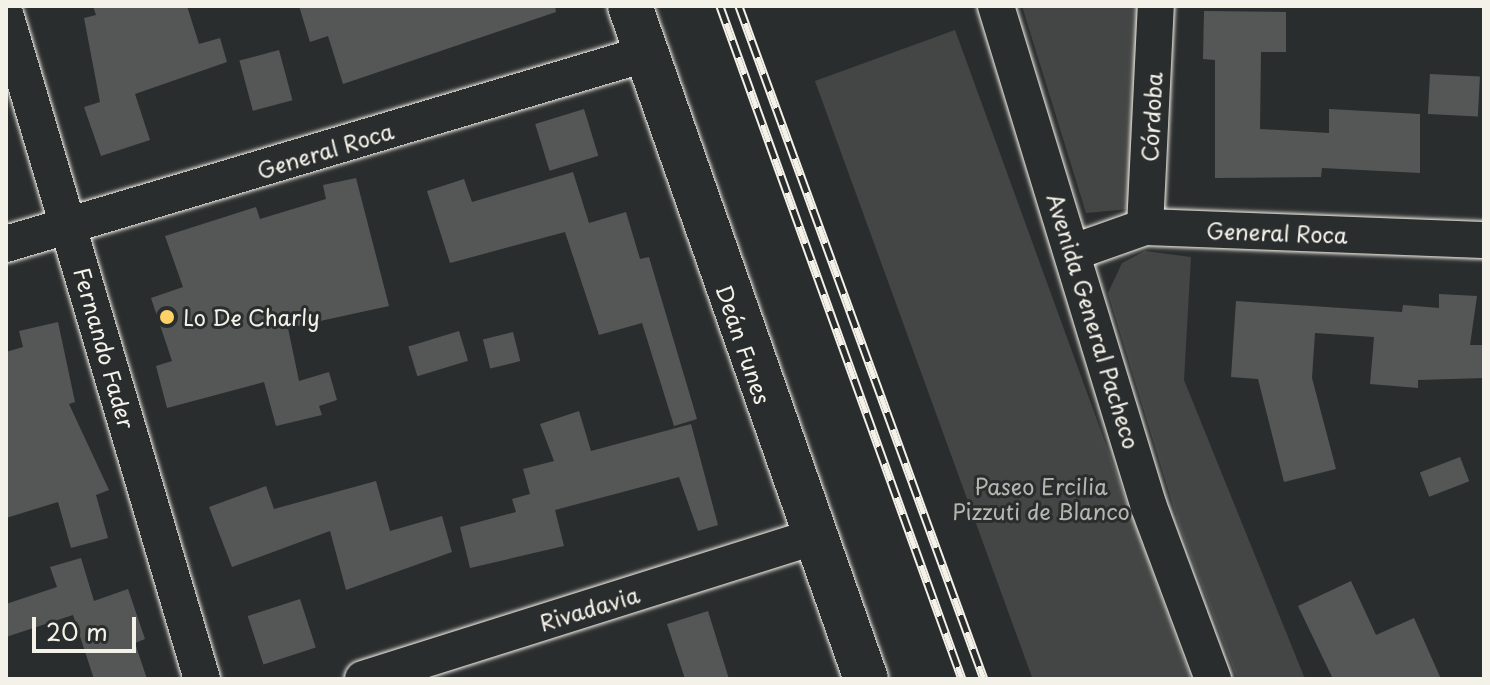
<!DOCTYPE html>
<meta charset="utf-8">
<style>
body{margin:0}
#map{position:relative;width:1490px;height:685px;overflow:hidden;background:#2a2d2e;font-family:"Playpen Sans",sans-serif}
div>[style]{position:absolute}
.green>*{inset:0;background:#444645;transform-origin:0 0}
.building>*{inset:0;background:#555756;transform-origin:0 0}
.roads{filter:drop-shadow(0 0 2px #f4f1e8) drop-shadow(0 0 2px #f4f1e8)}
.minor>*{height:36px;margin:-18px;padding:0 18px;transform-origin:18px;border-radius:18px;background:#2a2d2e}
.major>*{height:44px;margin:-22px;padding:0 22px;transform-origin:22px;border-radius:22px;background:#2a2d2e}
.rail>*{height:9px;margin-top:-4.5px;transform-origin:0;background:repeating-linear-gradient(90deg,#2a2d2e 0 18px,#f4f1e8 0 36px);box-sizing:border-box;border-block:2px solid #f4f1e8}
.dots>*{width:22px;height:22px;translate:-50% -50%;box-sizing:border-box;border:4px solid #2a2d2e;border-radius:50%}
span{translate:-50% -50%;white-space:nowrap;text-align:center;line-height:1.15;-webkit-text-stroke:6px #2a2d2e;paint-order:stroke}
.street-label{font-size:22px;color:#f4f1e8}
.poi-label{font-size:22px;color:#f4f1e8}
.left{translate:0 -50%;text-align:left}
.park-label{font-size:22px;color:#b6b5af}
.frame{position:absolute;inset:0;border:8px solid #f4f1e8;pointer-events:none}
.scale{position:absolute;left:32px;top:617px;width:104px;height:36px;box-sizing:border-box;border:4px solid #f4f1e8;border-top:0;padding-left:10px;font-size:24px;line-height:28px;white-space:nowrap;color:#f4f1e8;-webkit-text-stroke:6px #2a2d2e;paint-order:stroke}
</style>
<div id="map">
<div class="green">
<i style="clip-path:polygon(1022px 6px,1138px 6px,1129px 209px,1086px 213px)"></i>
<i style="left:955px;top:30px;width:689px;height:149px;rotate:70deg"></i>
<i style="clip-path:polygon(1145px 251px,1191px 257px,1184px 380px,1305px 679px,1237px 679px,1179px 525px,1108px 293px,1122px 263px)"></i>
</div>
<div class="building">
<i style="clip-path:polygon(93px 6px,187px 6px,199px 44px,220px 38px,227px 62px,135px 94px,150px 140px,101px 156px,84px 107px,100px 102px,84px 18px,96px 15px)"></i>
<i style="clip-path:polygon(299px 6px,555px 6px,556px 12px,343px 84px,328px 36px,310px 42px)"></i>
<i style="clip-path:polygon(1204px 11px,1286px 12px,1286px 52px,1261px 52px,1260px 129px,1329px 133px,1329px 109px,1420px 114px,1420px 173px,1322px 168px,1321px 177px,1215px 178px,1215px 60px,1203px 59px)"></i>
<i style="left:279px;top:50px;width:52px;height:41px;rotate:75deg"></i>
<i style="left:1430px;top:74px;width:50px;height:40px;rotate:3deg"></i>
<i style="left:584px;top:109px;width:49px;height:51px;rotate:73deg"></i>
<i style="clip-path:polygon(573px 172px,589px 223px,626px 212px,640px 259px,649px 257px,697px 419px,674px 426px,642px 323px,599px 335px,565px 232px,450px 263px,427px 191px,464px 179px,472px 202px)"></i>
<i style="clip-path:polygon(356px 178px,389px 306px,288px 328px,299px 381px,329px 372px,337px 400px,319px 406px,322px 415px,276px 426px,264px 382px,167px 408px,156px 366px,172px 361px,151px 298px,183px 287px,165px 236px,256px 207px,260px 219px,326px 199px,323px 185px)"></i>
<i style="clip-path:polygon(1439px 294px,1477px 296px,1470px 345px,1484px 345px,1484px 378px,1418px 380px,1418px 388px,1370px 384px,1374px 337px,1315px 333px,1312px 378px,1336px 469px,1284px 482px,1258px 379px,1231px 377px,1236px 301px,1402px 312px,1403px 305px,1439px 308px)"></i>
<i style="clip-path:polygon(58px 322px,75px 402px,69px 404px,109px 490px,96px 495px,108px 538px,71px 548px,58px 502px,6px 518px,6px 352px,23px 347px,19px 331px)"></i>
<i style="left:459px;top:331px;width:31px;height:53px;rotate:73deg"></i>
<i style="left:513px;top:332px;width:30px;height:31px;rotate:76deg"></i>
<i style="clip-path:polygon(579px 411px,591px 451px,691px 424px,718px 525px,698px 531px,679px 477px,555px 510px,564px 546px,470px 568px,460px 527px,516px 512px,512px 499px,530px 494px,523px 469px,554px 461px,540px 424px)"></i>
<i style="left:1460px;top:457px;width:26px;height:43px;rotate:69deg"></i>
<i style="clip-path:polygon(376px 481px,390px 531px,442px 516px,452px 552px,346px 590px,330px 531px,232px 567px,209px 507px,266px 486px,274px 509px)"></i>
<i style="clip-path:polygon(81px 558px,94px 601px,128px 589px,145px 639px,135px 643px,147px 679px,94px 679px,73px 615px,6px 637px,6px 604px,57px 587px,50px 567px)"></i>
<i style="clip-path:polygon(1351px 581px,1376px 635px,1414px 618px,1441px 679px,1333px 679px,1298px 606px)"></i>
<i style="left:300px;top:599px;width:51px;height:55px;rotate:72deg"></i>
<i style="clip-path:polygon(708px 611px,729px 679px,685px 679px,667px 624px)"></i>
</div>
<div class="roads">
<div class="minor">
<i style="left:996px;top:6px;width:524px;rotate:73.02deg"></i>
<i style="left:1149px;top:507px;width:184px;rotate:69.6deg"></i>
<i style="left:6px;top:17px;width:690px;rotate:73.51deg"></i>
<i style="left:1145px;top:227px;width:221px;rotate:-87.2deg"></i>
<i style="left:6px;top:244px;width:667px;rotate:-16.56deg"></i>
<i style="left:1074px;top:252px;width:75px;rotate:-19.4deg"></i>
<i style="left:1145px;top:227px;width:339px;rotate:2.2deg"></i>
<i style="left:363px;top:679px;width:473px;rotate:-17.5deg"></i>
</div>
<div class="major">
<i style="left:630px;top:6px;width:713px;rotate:70.68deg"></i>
</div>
</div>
<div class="rail">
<i style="left:720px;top:6px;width:715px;rotate:70.22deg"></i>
<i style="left:739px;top:6px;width:716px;rotate:70deg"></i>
</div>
<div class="dots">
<i style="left:167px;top:317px;background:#ffd166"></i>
</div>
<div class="street-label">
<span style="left:1151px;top:117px;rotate:-87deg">Córdoba</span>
<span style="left:325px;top:150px;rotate:-17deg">General Roca</span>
<span style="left:1277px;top:232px;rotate:2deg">General Roca</span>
<span style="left:1094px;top:321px;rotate:73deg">Avenida General Pacheco</span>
<span style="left:744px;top:344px;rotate:71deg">Deán Funes</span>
<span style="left:105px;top:348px;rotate:74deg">Fernando Fader</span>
<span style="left:589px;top:608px;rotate:-17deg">Rivadavia</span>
</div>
<div class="poi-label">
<span class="left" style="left:183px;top:317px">Lo De Charly</span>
</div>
<div class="park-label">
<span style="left:1041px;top:498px">Paseo Ercilia<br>Pizzuti de Blanco</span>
</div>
<div class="frame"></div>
<div class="scale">20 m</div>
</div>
